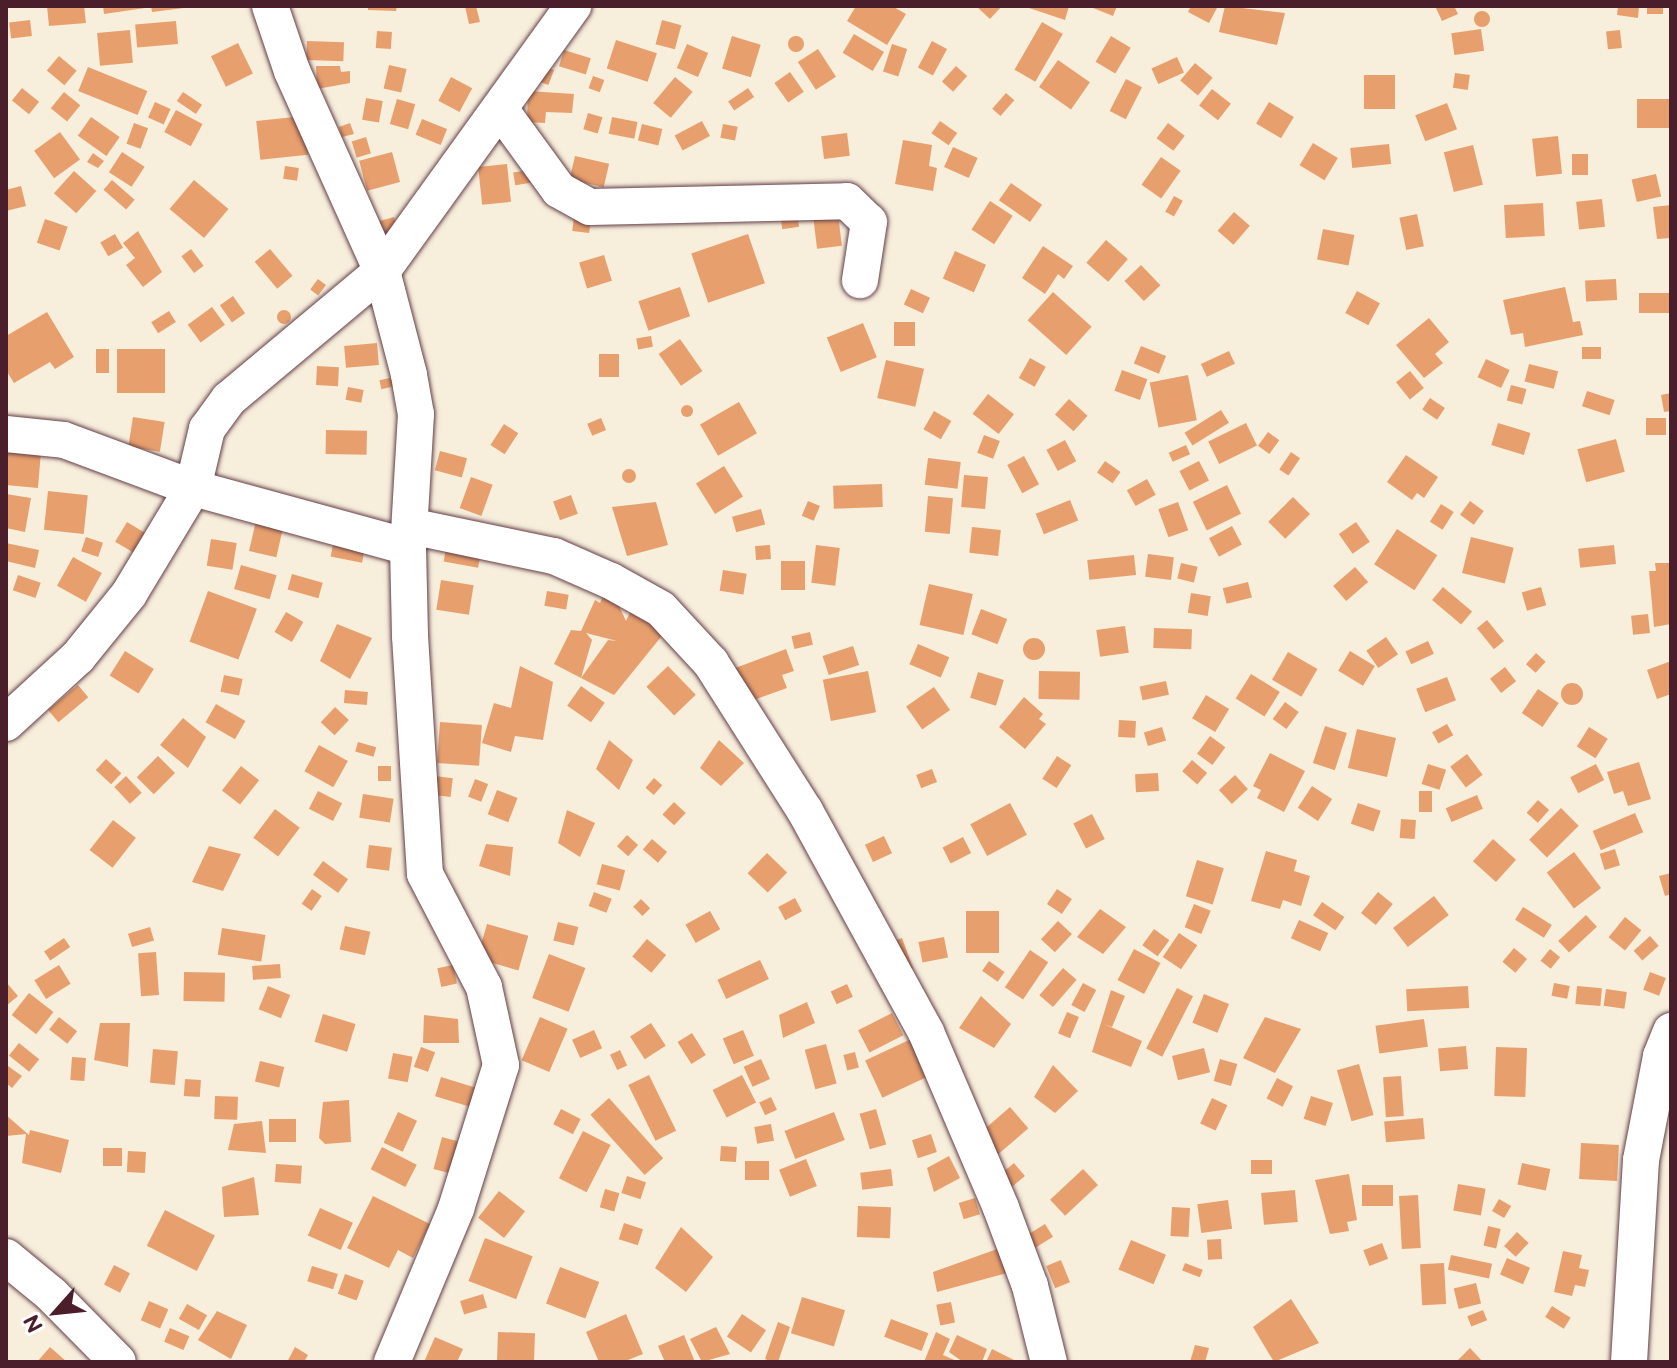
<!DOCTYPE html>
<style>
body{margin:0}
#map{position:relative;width:1677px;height:1368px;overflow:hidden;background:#f7eedc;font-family:"Balsamiq Sans",sans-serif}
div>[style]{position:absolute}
.building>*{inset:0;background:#e7a06d;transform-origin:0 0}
.round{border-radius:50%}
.roads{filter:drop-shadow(0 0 2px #643e46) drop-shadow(0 0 2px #643e46)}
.minor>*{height:36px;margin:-18px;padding:0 18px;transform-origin:18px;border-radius:18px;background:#fff}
span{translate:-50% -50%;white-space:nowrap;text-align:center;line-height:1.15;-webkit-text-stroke:8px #fff;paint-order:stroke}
.frame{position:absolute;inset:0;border:8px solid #4a1f2b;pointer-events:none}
.north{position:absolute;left:16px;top:1272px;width:80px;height:80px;-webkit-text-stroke:6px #fff;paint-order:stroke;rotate:243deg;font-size:22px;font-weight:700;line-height:32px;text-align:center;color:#4a1f2b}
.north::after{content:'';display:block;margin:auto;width:28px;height:36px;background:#4a1f2b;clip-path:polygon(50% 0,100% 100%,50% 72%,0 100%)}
</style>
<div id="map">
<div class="building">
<i style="clip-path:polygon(47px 6px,84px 6px,86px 23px,49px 26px)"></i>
<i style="clip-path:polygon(103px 6px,145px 6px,145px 8px,104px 14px)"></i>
<i style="clip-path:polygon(151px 6px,184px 6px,184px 8px,152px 12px)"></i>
<i style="clip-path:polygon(368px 6px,397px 6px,396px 11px,368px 10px)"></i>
<i style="clip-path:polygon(465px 6px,476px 6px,480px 22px,469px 24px)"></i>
<i style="clip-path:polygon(856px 6px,892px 6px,906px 14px,887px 45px,847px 21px)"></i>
<i style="clip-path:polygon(976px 6px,1002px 6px,990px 19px)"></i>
<i style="clip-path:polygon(1023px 6px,1069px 6px,1065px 20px)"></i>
<i style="clip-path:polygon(1088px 6px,1117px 6px,1113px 16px)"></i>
<i style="clip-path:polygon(1191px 6px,1218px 6px,1209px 23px,1188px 12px)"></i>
<i style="clip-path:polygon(1225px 6px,1285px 13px,1277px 45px,1219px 32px)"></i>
<i style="clip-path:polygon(1435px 6px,1454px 6px,1458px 14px,1442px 21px)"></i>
<i style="clip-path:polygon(1618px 6px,1639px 6px,1638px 18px,1617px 15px)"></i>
<i style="left:1647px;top:6px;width:16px;height:8px"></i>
<i class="round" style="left:1474px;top:11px;width:16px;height:16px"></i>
<i style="left:30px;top:20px;width:16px;height:21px;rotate:83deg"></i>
<i style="left:662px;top:20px;width:20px;height:25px;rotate:15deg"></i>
<i style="left:176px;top:21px;width:23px;height:41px;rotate:85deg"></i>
<i style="left:1042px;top:22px;width:24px;height:55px;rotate:30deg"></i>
<i style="left:1481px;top:29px;width:22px;height:30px;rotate:82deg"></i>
<i style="left:130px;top:30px;width:33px;height:33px;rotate:85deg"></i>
<i style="left:1620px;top:30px;width:18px;height:14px;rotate:84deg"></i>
<i style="left:377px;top:31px;width:15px;height:17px;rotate:4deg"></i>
<i style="left:854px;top:34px;width:35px;height:22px;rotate:31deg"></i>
<i style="left:732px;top:36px;width:30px;height:34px;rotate:17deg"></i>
<i style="left:1111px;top:36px;width:23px;height:30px;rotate:31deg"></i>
<i class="round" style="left:788px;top:36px;width:16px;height:16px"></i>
<i style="left:616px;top:40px;width:43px;height:30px;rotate:18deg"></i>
<i style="left:307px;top:41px;width:37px;height:19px;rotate:2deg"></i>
<i style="left:932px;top:41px;width:17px;height:30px;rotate:28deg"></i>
<i style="left:238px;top:43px;width:34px;height:30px;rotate:64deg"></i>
<i style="left:687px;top:44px;width:23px;height:26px;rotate:23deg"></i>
<i style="left:892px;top:44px;width:16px;height:29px;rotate:18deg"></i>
<i style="left:818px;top:49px;width:33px;height:24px;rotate:57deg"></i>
<i style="left:564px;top:50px;width:28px;height:17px;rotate:17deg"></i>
<i style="left:59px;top:56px;width:23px;height:19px;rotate:40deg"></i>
<i style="left:1177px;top:57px;width:17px;height:28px;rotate:66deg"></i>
<i style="left:1058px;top:60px;width:39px;height:33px;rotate:35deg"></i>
<i style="left:1195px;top:63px;width:23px;height:23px;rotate:40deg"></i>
<i style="left:389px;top:65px;width:18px;height:24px;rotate:13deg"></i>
<i style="left:541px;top:65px;width:14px;height:16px;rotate:21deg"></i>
<i style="clip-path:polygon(316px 66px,340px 66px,341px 72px,350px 71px,350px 83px,317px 89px)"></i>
<i style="left:956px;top:66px;width:15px;height:21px;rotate:42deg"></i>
<i style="left:88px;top:67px;width:64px;height:26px;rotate:22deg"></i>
<i style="left:790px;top:72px;width:24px;height:19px;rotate:55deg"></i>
<i style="left:1455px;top:73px;width:15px;height:15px;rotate:8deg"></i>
<i style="left:1364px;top:75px;width:31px;height:34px"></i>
<i style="left:593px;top:76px;width:12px;height:13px;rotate:20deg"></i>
<i style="left:451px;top:77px;width:24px;height:27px;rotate:28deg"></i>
<i style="left:675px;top:77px;width:23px;height:34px;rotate:40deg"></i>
<i style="left:1126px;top:79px;width:18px;height:36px;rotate:27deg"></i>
<i style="left:22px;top:88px;width:22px;height:16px;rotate:39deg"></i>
<i style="left:748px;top:88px;width:11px;height:24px;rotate:56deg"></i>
<i style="left:1212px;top:89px;width:24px;height:21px;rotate:38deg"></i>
<i style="clip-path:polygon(528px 91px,574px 94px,572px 113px,546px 112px,545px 123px,527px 122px)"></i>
<i style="left:64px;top:92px;width:21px;height:21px;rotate:39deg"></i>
<i style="left:183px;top:92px;width:23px;height:11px;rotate:34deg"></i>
<i style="left:1006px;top:93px;width:11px;height:21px;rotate:41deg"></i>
<i style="left:366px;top:98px;width:17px;height:22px;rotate:10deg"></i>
<i style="left:397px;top:99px;width:19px;height:26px;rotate:16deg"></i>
<i style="left:1671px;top:99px;width:29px;height:34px;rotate:90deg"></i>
<i style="left:155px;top:102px;width:17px;height:17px;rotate:24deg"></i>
<i style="left:1269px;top:102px;width:29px;height:25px;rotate:31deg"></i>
<i style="left:1447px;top:103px;width:28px;height:34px;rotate:69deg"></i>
<i style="left:176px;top:110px;width:30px;height:25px;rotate:28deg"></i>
<i style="left:588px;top:113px;width:15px;height:17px;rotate:16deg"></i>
<i style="left:304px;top:116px;width:39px;height:48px;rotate:84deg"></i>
<i style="left:91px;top:117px;width:35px;height:23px;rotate:35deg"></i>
<i style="left:612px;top:117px;width:26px;height:17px;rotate:11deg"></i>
<i style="left:422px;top:119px;width:27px;height:17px;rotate:22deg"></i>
<i style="left:702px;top:121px;width:17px;height:31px;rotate:62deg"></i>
<i style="left:940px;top:121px;width:21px;height:15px;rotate:35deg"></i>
<i style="left:134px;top:123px;width:15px;height:22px;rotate:20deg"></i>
<i style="clip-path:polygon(350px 123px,354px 134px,342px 137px,339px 127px)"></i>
<i style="left:1168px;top:123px;width:21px;height:19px;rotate:37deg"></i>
<i style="left:642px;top:124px;width:21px;height:17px;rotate:14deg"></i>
<i style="left:723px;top:124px;width:15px;height:14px;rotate:11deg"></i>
<i style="left:60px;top:132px;width:34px;height:32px;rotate:54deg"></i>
<i style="left:847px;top:133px;width:23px;height:26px;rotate:83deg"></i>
<i style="left:1558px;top:136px;width:38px;height:26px;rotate:84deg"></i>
<i style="left:366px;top:137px;width:17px;height:15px;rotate:73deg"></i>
<i style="clip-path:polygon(903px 140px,932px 145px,929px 166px,937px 168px,933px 191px,895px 184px)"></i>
<i style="left:1313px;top:143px;width:29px;height:26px;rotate:31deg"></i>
<i style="left:1389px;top:144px;width:20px;height:39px;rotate:84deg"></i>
<i style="left:1473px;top:145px;width:41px;height:30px;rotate:76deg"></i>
<i style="left:953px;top:147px;width:27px;height:22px;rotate:24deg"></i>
<i style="left:122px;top:152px;width:27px;height:24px;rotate:33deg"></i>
<i style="left:392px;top:152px;width:31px;height:34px;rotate:75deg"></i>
<i style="clip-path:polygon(93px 153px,104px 161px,98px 168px,87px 162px)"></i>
<i style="left:1572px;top:154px;width:16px;height:21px"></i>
<i style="left:575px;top:156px;width:35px;height:24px;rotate:13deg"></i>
<i style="left:1161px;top:157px;width:24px;height:34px;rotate:35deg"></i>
<i style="left:507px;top:164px;width:38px;height:29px;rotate:84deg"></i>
<i style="left:285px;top:166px;width:14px;height:13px;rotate:8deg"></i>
<i style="left:529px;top:170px;width:13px;height:16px;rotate:81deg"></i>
<i style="left:74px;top:171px;width:30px;height:30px;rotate:42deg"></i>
<i style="left:1656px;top:174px;width:23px;height:25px;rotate:77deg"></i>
<i style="left:112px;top:180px;width:30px;height:13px;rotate:41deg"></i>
<i style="left:194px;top:180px;width:45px;height:38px;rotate:40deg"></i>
<i style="left:1011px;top:183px;width:38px;height:21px;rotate:35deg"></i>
<i style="clip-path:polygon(21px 186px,26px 206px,6px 211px,6px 190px)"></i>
<i style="left:1174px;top:196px;width:10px;height:18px;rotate:29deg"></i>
<i style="left:1602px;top:199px;width:28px;height:26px;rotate:84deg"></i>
<i style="left:990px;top:201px;width:27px;height:34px;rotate:33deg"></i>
<i style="left:1543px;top:203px;width:33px;height:39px;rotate:87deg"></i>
<i style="clip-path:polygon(1671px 205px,1671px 238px,1657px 239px,1653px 207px)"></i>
<i style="left:797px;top:212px;width:15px;height:17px;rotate:82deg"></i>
<i style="left:1234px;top:212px;width:21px;height:25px;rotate:41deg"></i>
<i style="left:838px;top:214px;width:32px;height:25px;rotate:83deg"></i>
<i style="left:1417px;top:214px;width:33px;height:18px;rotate:78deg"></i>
<i style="left:394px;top:217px;width:19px;height:20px;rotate:74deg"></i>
<i style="left:574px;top:217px;width:17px;height:14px;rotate:7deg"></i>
<i style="left:45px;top:219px;width:24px;height:25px;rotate:19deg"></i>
<i style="left:1323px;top:229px;width:32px;height:31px;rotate:11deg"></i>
<i style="clip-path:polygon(138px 231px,162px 272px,143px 287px,126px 265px,135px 258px,123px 243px)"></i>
<i style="left:115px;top:234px;width:16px;height:17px;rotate:60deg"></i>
<i style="left:748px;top:234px;width:52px;height:60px;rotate:71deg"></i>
<i style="left:1106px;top:240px;width:29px;height:30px;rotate:41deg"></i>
<i style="clip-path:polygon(1043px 246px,1073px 266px,1064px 279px,1058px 274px,1045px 294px,1022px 278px)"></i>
<i style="left:191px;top:249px;width:21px;height:12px;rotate:53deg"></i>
<i style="left:270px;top:249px;width:35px;height:20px;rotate:50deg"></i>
<i style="left:955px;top:251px;width:34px;height:30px;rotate:24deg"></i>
<i style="left:604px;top:255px;width:27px;height:26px;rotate:73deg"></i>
<i style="left:1141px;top:265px;width:28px;height:23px;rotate:46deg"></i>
<i style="left:318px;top:279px;width:10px;height:13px;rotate:37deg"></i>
<i style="left:1616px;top:279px;width:21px;height:31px;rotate:87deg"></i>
<i style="left:680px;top:287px;width:31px;height:44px;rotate:71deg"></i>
<i style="clip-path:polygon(1565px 287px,1573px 322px,1580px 321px,1583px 335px,1525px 347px,1523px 333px,1511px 335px,1503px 300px)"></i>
<i style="left:911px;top:289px;width:21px;height:17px;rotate:25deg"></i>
<i style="left:1357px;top:291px;width:26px;height:25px;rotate:28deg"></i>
<i style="left:1053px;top:292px;width:52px;height:38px;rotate:42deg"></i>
<i style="left:1639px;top:293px;width:32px;height:20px"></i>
<i style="left:233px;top:296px;width:21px;height:16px;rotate:55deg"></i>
<i style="left:212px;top:307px;width:22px;height:30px;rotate:54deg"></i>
<i class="round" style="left:277px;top:310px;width:14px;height:14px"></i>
<i style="left:169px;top:311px;width:13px;height:21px;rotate:58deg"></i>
<i style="clip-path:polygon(47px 312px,74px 357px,55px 369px,50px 362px,14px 383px,6px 370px,6px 336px)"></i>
<i style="clip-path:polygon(1429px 318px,1449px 342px,1435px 354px,1443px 363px,1424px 378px,1396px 345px)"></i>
<i style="left:915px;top:322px;width:24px;height:21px;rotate:90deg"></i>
<i style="left:863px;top:323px;width:37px;height:39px;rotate:68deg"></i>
<i style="left:651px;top:336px;width:11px;height:15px;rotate:80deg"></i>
<i style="left:680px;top:339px;width:39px;height:26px;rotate:55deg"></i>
<i style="left:377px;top:343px;width:22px;height:33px;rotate:85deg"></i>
<i style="left:1141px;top:346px;width:27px;height:19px;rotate:22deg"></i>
<i style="left:1601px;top:347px;width:12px;height:19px;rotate:90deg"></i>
<i style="left:109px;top:349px;width:24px;height:13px;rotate:90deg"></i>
<i style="left:165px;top:349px;width:44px;height:48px;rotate:90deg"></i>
<i style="left:1229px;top:351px;width:14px;height:31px;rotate:65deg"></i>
<i style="left:599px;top:354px;width:20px;height:23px"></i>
<i style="left:1030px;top:358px;width:18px;height:23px;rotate:29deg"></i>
<i style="left:1486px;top:359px;width:26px;height:20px;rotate:25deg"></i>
<i style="left:886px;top:360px;width:39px;height:39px;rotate:13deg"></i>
<i style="left:1529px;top:364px;width:30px;height:18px;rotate:14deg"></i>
<i style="left:317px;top:366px;width:22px;height:19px;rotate:3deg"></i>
<i style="left:1122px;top:370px;width:27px;height:22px;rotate:20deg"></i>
<i style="left:1410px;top:371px;width:22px;height:18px;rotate:51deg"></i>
<i style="left:1188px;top:375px;width:46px;height:39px;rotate:79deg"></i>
<i style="left:394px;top:377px;width:9px;height:15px;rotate:77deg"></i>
<i style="left:1511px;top:385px;width:16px;height:16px;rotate:15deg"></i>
<i style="left:348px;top:387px;width:16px;height:13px;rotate:11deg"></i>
<i style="left:1587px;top:391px;width:29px;height:16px;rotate:18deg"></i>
<i style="clip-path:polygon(1671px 393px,1671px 411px,1664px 412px,1661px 395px)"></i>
<i style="left:988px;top:394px;width:33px;height:25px;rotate:38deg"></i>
<i style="left:1430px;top:398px;width:18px;height:14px;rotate:34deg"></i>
<i style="left:1069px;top:399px;width:25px;height:21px;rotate:42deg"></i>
<i style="left:739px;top:402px;width:36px;height:45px;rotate:60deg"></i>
<i class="round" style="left:681px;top:405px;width:12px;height:12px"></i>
<i style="left:1221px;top:410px;width:15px;height:43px;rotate:58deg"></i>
<i style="left:934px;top:411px;width:20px;height:21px;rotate:30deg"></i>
<i style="left:133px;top:417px;width:32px;height:30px;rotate:9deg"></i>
<i style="left:601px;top:418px;width:13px;height:15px;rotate:67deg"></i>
<i style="left:1646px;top:418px;width:20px;height:17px"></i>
<i style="left:1246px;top:423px;width:25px;height:42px;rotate:64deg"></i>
<i style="left:1498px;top:423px;width:34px;height:23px;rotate:17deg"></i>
<i style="left:504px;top:424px;width:17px;height:25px;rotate:33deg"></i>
<i style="left:326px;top:430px;width:41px;height:24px;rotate:1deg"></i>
<i style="left:1268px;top:432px;width:14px;height:17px;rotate:36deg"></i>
<i style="left:984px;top:435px;width:17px;height:19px;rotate:21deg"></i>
<i style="left:1616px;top:439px;width:34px;height:40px;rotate:75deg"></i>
<i style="left:1065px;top:440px;width:24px;height:21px;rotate:62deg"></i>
<i style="left:1186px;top:445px;width:10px;height:19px;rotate:66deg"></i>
<i style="left:6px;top:451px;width:35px;height:34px;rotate:5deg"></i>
<i style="left:440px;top:451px;width:28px;height:20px;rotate:15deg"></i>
<i style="left:1291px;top:452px;width:11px;height:21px;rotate:34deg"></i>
<i style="clip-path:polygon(1406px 455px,1438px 477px,1424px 498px,1417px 493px,1412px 500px,1387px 482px)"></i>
<i style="left:1024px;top:456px;width:32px;height:19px;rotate:62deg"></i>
<i style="left:928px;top:458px;width:33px;height:27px;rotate:7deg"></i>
<i style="left:1105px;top:461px;width:19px;height:14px;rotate:35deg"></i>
<i style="left:1199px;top:461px;width:22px;height:22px;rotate:63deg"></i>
<i style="left:724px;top:466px;width:36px;height:33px;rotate:58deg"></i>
<i class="round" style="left:622px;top:469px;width:14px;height:14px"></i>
<i style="left:964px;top:475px;width:24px;height:32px;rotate:5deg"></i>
<i style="left:471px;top:477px;width:23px;height:33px;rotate:20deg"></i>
<i style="left:1147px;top:479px;width:18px;height:23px;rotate:61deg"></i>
<i style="left:882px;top:484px;width:23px;height:49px;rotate:88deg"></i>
<i style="left:1227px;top:485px;width:32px;height:38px;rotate:64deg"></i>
<i style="left:48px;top:491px;width:40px;height:39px;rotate:6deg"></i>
<i style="clip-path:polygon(6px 494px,31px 498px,25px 532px,6px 528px)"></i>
<i style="left:571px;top:495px;width:20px;height:19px;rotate:70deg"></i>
<i style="left:928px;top:496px;width:25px;height:36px;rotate:5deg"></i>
<i style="left:1293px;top:497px;width:24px;height:35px;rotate:45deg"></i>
<i style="left:1070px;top:500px;width:22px;height:37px;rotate:68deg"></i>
<i style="left:808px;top:501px;width:13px;height:16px;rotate:23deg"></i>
<i style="left:1470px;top:501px;width:17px;height:17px;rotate:36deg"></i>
<i style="clip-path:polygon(656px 502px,668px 545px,627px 556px,612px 507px)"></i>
<i style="left:1178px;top:502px;width:30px;height:21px;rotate:70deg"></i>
<i style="left:1441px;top:504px;width:15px;height:21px;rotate:32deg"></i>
<i style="left:761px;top:509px;width:16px;height:30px;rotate:75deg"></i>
<i style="left:258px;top:512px;width:28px;height:40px;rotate:13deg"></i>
<i style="left:127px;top:522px;width:27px;height:23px;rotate:31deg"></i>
<i style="left:1356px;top:522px;width:24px;height:21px;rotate:55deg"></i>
<i style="left:1232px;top:526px;width:21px;height:26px;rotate:62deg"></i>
<i style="left:972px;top:527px;width:29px;height:26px;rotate:6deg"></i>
<i style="left:1397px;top:529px;width:48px;height:42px;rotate:33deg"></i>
<i style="left:335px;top:534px;width:32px;height:23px;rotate:11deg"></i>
<i style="left:86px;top:537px;width:18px;height:15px;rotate:19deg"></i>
<i style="left:448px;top:537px;width:35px;height:25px;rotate:10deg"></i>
<i style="left:1471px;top:537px;width:44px;height:37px;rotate:14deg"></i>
<i style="left:211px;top:539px;width:26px;height:27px;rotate:9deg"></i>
<i style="clip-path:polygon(6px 543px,39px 550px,35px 568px,6px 561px)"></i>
<i style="left:770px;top:545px;width:14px;height:15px;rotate:86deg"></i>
<i style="left:816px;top:545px;width:24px;height:38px;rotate:7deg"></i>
<i style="left:1614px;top:545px;width:19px;height:36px;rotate:84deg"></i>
<i style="left:1148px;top:554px;width:26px;height:23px;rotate:7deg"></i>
<i style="left:1134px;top:555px;width:20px;height:47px;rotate:84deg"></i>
<i style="left:73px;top:557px;width:33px;height:33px;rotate:29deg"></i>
<i style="left:781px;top:561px;width:24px;height:29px"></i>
<i style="left:1181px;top:563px;width:17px;height:16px;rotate:13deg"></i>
<i style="clip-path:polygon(1655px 563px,1671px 563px,1671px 624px,1654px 627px,1649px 571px,1656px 571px)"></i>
<i style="left:241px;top:565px;width:37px;height:25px;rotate:16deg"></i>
<i style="left:1355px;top:567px;width:20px;height:29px;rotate:49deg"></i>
<i style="left:723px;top:570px;width:24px;height:21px;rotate:9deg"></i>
<i style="left:292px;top:574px;width:32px;height:16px;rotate:16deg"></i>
<i style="left:18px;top:575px;width:24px;height:16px;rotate:19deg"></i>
<i style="left:441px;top:580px;width:33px;height:30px;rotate:9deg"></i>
<i style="left:1248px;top:582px;width:16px;height:26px;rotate:76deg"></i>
<i style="clip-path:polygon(609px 584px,626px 621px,636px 599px,665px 632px,614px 695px,581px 678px,608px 640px,617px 641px,586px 633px,592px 640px,581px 678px,554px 664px,571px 630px,581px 631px,595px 600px,600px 603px)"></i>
<i style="left:929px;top:584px;width:45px;height:42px;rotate:13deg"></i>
<i style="left:1443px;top:587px;width:38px;height:17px;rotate:40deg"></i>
<i style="left:1541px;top:587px;width:19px;height:20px;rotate:74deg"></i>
<i style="left:208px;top:591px;width:52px;height:54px;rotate:20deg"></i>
<i style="left:547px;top:591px;width:22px;height:15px;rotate:10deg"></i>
<i style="left:1191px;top:593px;width:20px;height:20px;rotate:9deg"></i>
<i style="left:981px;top:609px;width:28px;height:27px;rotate:21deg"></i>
<i style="left:286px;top:612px;width:20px;height:23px;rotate:30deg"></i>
<i style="left:1648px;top:614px;width:19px;height:17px;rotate:84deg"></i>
<i style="left:1487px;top:620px;width:27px;height:13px;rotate:51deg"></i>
<i style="clip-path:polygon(337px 624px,372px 638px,350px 679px,320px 661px)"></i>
<i style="left:1125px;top:626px;width:27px;height:29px;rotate:82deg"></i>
<i style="left:1154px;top:628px;width:38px;height:20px;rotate:2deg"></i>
<i style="left:810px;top:632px;width:13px;height:19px;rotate:77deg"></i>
<i style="left:1386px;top:637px;width:21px;height:24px;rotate:55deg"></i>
<i class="round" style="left:1023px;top:638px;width:22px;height:22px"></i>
<i style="left:1428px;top:641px;width:14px;height:25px;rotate:65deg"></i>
<i style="left:918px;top:644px;width:34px;height:22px;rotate:23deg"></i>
<i style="left:853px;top:646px;width:20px;height:32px;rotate:72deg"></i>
<i style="clip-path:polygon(786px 649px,794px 671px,782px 675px,787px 688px,743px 704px,730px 670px)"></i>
<i style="left:125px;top:651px;width:34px;height:29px;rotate:32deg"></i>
<i style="left:1350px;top:651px;width:29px;height:23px;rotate:31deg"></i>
<i style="left:1288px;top:652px;width:34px;height:32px;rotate:30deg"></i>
<i style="left:1536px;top:653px;width:13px;height:15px;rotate:42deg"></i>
<i style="clip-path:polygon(1671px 661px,1671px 694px,1657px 699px,1647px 670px)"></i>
<i style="clip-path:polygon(520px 666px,553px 682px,543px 740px,515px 736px,511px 752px,482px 743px,494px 703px,511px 708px)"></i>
<i style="left:668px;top:666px;width:40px;height:30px;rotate:46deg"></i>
<i style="left:1505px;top:667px;width:18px;height:19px;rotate:52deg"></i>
<i style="left:868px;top:671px;width:42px;height:46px;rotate:79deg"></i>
<i style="left:1039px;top:671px;width:41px;height:28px;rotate:1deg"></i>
<i style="left:978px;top:672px;width:27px;height:27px;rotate:17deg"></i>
<i style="left:1251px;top:674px;width:34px;height:29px;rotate:32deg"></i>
<i style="left:224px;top:675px;width:19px;height:17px;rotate:12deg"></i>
<i style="left:1447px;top:677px;width:25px;height:33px;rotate:69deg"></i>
<i style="left:1166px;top:681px;width:14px;height:27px;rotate:78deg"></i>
<i class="round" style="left:1561px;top:683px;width:22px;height:22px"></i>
<i style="left:78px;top:685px;width:16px;height:39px;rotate:50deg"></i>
<i style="left:581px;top:686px;width:29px;height:24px;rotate:35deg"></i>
<i style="left:934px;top:687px;width:28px;height:34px;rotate:55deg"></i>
<i style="left:1538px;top:689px;width:25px;height:29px;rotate:34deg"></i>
<i style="left:345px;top:690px;width:23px;height:13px;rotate:5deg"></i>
<i style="left:1206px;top:695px;width:27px;height:27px;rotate:31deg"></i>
<i style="clip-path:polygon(1024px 697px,1043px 714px,1039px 719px,1046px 724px,1025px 749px,999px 727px)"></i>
<i style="left:1285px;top:702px;width:17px;height:21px;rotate:36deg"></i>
<i style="left:216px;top:704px;width:34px;height:21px;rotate:30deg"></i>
<i style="left:335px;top:707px;width:19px;height:21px;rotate:43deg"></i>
<i style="clip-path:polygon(183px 718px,206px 737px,188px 768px,160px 745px)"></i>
<i style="left:1119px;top:720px;width:17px;height:17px;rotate:3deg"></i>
<i style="left:440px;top:722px;width:42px;height:41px;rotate:4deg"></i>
<i style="left:1447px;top:724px;width:13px;height:17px;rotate:61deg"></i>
<i style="left:1325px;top:726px;width:23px;height:39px;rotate:18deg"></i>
<i style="left:1162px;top:727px;width:14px;height:19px;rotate:73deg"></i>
<i style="left:1589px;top:727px;width:22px;height:23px;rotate:32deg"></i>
<i style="left:1357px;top:729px;width:40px;height:40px;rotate:13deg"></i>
<i style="left:1210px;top:736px;width:19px;height:22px;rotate:36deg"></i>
<i style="clip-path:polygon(609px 740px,633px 760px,619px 790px,596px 769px)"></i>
<i style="clip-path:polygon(719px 740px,744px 763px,721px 786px,700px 768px)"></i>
<i style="left:358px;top:742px;width:19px;height:10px;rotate:16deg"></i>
<i style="left:319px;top:745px;width:33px;height:30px;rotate:29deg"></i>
<i style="clip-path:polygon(1270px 753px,1305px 771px,1284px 812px,1257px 798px,1261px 790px,1253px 786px)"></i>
<i style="left:1467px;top:754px;width:26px;height:21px;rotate:53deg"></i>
<i style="left:158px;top:756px;width:24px;height:30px;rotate:45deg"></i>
<i style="left:1057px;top:756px;width:17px;height:27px;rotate:33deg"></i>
<i style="left:106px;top:759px;width:21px;height:15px;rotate:43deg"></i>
<i style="left:1192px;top:760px;width:20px;height:15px;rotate:41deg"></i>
<i style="clip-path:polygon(1639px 762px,1651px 799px,1628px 806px,1623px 791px,1614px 794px,1607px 772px)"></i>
<i style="left:1428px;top:764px;width:19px;height:21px;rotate:18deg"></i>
<i style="left:1596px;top:764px;width:18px;height:29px;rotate:63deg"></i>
<i style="left:241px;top:766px;width:23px;height:31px;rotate:38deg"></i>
<i style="left:378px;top:766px;width:13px;height:15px"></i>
<i style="left:932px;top:769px;width:14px;height:17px;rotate:69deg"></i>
<i style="left:1158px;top:773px;width:18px;height:23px;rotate:87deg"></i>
<i style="left:427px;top:775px;width:26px;height:19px;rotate:7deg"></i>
<i style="left:1235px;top:775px;width:19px;height:22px;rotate:47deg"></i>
<i style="left:126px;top:776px;width:23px;height:16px;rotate:47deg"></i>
<i style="left:654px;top:778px;width:11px;height:13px;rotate:41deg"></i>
<i style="left:475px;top:779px;width:14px;height:19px;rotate:21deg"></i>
<i style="left:1312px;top:786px;width:24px;height:26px;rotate:33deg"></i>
<i style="left:497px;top:790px;width:22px;height:26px;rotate:21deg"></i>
<i style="left:318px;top:791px;width:27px;height:20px;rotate:27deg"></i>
<i style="left:1419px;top:791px;width:13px;height:21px"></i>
<i style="left:363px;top:794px;width:31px;height:24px;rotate:9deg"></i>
<i style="left:1477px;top:795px;width:15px;height:34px;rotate:67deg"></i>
<i style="left:1538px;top:800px;width:15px;height:17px;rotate:42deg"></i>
<i style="left:674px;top:802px;width:16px;height:17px;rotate:43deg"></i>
<i style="left:1010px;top:803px;width:36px;height:45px;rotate:62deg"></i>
<i style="left:1358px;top:803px;width:24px;height:22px;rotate:19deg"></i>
<i style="left:1561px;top:808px;width:25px;height:45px;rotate:45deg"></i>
<i style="left:275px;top:809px;width:31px;height:36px;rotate:37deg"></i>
<i style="clip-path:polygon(567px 810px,595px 823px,580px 857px,558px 843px)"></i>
<i style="left:1635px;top:813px;width:21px;height:46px;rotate:67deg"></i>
<i style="left:1092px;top:814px;width:28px;height:21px;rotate:63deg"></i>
<i style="left:1401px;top:819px;width:15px;height:19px;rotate:4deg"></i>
<i style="left:113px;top:820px;width:29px;height:38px;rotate:38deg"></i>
<i style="left:627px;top:835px;width:15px;height:15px;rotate:42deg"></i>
<i style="left:884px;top:836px;width:19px;height:21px;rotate:65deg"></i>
<i style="left:963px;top:837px;width:18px;height:23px;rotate:63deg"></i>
<i style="left:652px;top:839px;width:20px;height:14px;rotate:41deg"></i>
<i style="left:1493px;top:839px;width:31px;height:30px;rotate:42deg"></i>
<i style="clip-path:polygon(486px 844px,513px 847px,510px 876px,479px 866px)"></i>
<i style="left:369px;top:845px;width:23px;height:23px;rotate:7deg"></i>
<i style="clip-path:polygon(209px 846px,241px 854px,223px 891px,192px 882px)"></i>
<i style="left:1615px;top:849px;width:17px;height:16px;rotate:73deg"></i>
<i style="clip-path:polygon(1266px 851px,1297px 860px,1294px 871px,1310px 876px,1301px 906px,1283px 900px,1280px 909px,1251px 901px)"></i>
<i style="left:1574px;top:852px;width:45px;height:34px;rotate:53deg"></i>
<i style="left:767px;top:853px;width:28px;height:28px;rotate:44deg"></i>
<i style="left:1197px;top:860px;width:28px;height:38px;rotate:17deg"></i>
<i style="left:323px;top:861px;width:31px;height:17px;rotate:36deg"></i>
<i style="left:602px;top:864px;width:24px;height:21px;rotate:15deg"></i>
<i style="clip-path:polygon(1671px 873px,1671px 894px,1665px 896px,1659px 876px)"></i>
<i style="left:312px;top:889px;width:12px;height:18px;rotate:35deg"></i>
<i style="left:1057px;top:889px;width:18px;height:18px;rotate:34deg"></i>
<i style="left:594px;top:892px;width:19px;height:15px;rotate:21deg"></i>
<i style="left:1378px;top:892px;width:19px;height:27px;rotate:39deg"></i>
<i style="left:1434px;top:896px;width:24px;height:52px;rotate:52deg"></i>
<i style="left:795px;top:898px;width:15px;height:19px;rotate:62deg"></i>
<i style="left:641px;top:899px;width:13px;height:11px;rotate:45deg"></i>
<i style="left:1322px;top:902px;width:27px;height:16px;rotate:34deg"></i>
<i style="left:1194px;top:904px;width:18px;height:25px;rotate:22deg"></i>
<i style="left:1523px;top:907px;width:34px;height:15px;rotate:32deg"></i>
<i style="clip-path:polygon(1100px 909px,1126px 927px,1103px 954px,1077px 937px)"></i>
<i style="left:710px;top:911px;width:21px;height:28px;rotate:61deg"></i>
<i style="left:966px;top:911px;width:33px;height:42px"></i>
<i style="left:1586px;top:915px;width:16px;height:38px;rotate:47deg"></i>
<i style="left:1625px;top:917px;width:21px;height:26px;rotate:39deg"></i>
<i style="left:1299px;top:920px;width:32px;height:20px;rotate:24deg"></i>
<i style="left:1058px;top:921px;width:19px;height:25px;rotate:43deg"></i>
<i style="left:558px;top:922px;width:21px;height:19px;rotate:14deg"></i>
<i style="left:487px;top:924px;width:43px;height:36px;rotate:16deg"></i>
<i style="left:345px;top:926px;width:26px;height:24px;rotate:13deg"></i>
<i style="left:150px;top:927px;width:14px;height:23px;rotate:73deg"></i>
<i style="left:222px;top:928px;width:44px;height:27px;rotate:9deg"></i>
<i style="left:1154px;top:929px;width:19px;height:20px;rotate:36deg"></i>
<i style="left:1179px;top:933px;width:22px;height:29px;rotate:34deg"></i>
<i style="left:1650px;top:936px;width:13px;height:22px;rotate:48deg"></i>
<i style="left:944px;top:937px;width:21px;height:26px;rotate:79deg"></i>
<i style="left:64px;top:938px;width:11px;height:24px;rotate:56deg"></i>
<i style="left:902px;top:938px;width:32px;height:14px;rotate:70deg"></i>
<i style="left:647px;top:939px;width:25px;height:23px;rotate:40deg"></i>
<i style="left:1514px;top:948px;width:17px;height:18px;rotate:40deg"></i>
<i style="left:1134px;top:949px;width:30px;height:35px;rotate:28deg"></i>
<i style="left:1550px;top:949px;width:13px;height:15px;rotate:39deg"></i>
<i style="left:1030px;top:950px;width:22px;height:45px;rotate:34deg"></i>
<i style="left:156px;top:952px;width:43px;height:18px;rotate:86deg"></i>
<i style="left:549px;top:954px;width:39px;height:47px;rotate:21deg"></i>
<i style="left:760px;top:960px;width:21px;height:47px;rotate:65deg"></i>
<i style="left:989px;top:961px;width:19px;height:12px;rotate:35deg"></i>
<i style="left:280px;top:964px;width:14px;height:28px;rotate:86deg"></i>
<i style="left:59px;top:965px;width:22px;height:29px;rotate:58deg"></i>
<i style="left:453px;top:965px;width:19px;height:16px;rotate:78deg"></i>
<i style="left:1063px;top:968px;width:18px;height:36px;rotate:41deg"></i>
<i style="left:184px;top:972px;width:41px;height:29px;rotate:1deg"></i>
<i style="left:1650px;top:972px;width:17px;height:19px;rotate:21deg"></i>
<i style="clip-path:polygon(6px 982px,18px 996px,6px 1006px)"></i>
<i style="left:1083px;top:983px;width:15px;height:25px;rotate:28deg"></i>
<i style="left:1554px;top:983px;width:16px;height:13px;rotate:11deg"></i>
<i style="left:847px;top:984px;width:14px;height:18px;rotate:65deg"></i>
<i style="left:268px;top:986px;width:24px;height:25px;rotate:22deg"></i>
<i style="left:1468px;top:986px;width:22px;height:62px;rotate:87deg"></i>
<i style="left:1577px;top:986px;width:25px;height:18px;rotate:5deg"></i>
<i style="left:1177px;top:988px;width:18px;height:68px;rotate:27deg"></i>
<i style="left:1606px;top:989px;width:21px;height:17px;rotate:8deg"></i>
<i style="clip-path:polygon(1111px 990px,1125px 996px,1112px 1027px,1104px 1024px,1142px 1041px,1131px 1067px,1092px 1052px)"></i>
<i style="left:29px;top:993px;width:31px;height:28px;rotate:38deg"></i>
<i style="left:1204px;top:994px;width:27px;height:31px;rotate:22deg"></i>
<i style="clip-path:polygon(981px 996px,1011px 1024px,994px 1048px,959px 1028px)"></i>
<i style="clip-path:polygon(807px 1002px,815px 1023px,783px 1038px,779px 1015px)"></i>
<i style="left:1067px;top:1012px;width:13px;height:23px;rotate:23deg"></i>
<i style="left:892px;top:1013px;width:25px;height:38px;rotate:63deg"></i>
<i style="left:323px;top:1014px;width:34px;height:29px;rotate:17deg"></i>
<i style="clip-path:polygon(424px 1015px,458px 1019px,459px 1043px,423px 1043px)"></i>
<i style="left:59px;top:1017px;width:23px;height:16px;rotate:38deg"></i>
<i style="left:540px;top:1017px;width:30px;height:47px;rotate:23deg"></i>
<i style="clip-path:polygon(1265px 1017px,1301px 1029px,1275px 1073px,1243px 1058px)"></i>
<i style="left:1424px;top:1019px;width:28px;height:49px;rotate:82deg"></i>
<i style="clip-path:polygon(100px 1023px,130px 1023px,128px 1067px,94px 1060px)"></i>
<i style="left:651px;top:1023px;width:27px;height:25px;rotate:57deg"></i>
<i style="left:594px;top:1030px;width:20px;height:24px;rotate:66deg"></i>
<i style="left:743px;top:1030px;width:28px;height:22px;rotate:67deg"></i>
<i style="left:692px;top:1033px;width:26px;height:17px;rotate:58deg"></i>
<i style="left:924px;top:1033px;width:41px;height:65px;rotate:65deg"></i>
<i style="left:19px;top:1043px;width:26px;height:16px;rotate:39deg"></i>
<i style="left:826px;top:1044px;width:41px;height:22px;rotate:75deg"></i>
<i style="left:1466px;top:1046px;width:23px;height:28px;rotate:85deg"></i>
<i style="left:421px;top:1047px;width:15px;height:21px;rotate:20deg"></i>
<i style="left:1496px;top:1047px;width:31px;height:49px;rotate:2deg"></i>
<i style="left:1204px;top:1048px;width:25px;height:33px;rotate:76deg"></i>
<i style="left:153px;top:1049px;width:25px;height:34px;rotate:5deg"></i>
<i style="left:620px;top:1050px;width:17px;height:11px;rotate:65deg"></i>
<i style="left:855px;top:1052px;width:16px;height:12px;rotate:76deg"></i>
<i style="left:393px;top:1053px;width:20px;height:26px;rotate:11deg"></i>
<i style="left:72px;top:1057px;width:14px;height:23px;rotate:4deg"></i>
<i style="left:761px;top:1059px;width:22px;height:19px;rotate:66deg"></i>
<i style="left:1220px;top:1059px;width:18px;height:23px;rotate:16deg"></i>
<i style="left:260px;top:1061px;width:25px;height:21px;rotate:14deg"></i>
<i style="left:1359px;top:1064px;width:53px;height:23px;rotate:74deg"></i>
<i style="clip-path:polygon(1053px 1065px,1078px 1091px,1055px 1113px,1034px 1097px)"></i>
<i style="clip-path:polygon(8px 1066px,22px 1076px,12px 1088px,6px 1083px)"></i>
<i style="left:649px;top:1075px;width:62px;height:23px;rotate:64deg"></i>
<i style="left:742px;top:1075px;width:31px;height:33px;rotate:63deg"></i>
<i style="left:1401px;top:1076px;width:40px;height:18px;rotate:86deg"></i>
<i style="left:441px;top:1077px;width:45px;height:20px;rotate:17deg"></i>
<i style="left:1277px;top:1078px;width:18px;height:23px;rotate:27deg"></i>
<i style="left:185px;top:1079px;width:16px;height:17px;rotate:4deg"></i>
<i style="left:215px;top:1096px;width:23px;height:23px;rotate:2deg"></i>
<i style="left:1311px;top:1096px;width:23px;height:24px;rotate:18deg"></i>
<i style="left:771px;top:1097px;width:14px;height:13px;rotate:65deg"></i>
<i style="left:609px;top:1098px;width:81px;height:25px;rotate:48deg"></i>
<i style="left:1212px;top:1098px;width:17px;height:28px;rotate:25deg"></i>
<i style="clip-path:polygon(349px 1100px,351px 1142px,325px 1144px,319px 1138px,323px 1102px)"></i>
<i style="left:1010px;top:1107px;width:28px;height:40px;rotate:49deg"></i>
<i style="left:561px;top:1109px;width:22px;height:17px;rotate:27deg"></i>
<i style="left:876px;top:1109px;width:37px;height:17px;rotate:74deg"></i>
<i style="left:398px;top:1112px;width:21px;height:34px;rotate:25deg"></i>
<i style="left:834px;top:1112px;width:30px;height:53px;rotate:69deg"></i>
<i style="clip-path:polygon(6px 1115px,29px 1135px,30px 1130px,69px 1140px,61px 1173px,22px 1163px,26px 1134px,6px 1136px)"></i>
<i style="left:1423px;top:1118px;width:21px;height:39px;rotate:85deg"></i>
<i style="left:269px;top:1119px;width:27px;height:23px"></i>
<i style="clip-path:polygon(262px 1121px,266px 1153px,228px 1150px,234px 1124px)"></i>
<i style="left:771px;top:1124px;width:17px;height:17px;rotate:80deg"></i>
<i style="left:583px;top:1131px;width:31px;height:53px;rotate:27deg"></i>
<i style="left:931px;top:1134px;width:19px;height:20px;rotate:72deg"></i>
<i style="left:442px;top:1137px;width:23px;height:33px;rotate:15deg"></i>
<i style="left:1581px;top:1143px;width:38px;height:36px;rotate:3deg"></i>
<i style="left:721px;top:1146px;width:16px;height:15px;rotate:4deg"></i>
<i style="left:382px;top:1147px;width:39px;height:25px;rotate:27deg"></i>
<i style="left:103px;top:1148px;width:19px;height:18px"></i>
<i style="left:128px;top:1151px;width:18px;height:21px;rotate:3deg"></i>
<i style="clip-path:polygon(949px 1156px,960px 1178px,934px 1192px,927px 1168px)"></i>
<i style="left:806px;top:1159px;width:29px;height:29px;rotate:68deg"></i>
<i style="left:1251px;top:1160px;width:21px;height:14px"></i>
<i style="left:745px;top:1161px;width:24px;height:19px"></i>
<i style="left:1014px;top:1163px;width:17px;height:20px;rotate:50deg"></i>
<i style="left:1522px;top:1163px;width:29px;height:22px;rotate:12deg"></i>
<i style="left:276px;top:1164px;width:26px;height:18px;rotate:4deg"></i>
<i style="left:891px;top:1169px;width:17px;height:31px;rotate:83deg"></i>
<i style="left:1083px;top:1169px;width:22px;height:45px;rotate:47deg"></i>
<i style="clip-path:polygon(1349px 1174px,1357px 1220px,1347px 1222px,1349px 1231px,1330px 1234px,1315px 1180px)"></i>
<i style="left:627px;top:1176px;width:20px;height:18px;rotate:18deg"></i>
<i style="clip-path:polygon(254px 1177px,259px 1215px,224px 1217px,222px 1187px)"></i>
<i style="left:1458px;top:1184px;width:28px;height:27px;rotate:10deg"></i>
<i style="left:1362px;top:1185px;width:31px;height:21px"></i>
<i style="left:605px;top:1189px;width:15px;height:19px;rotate:16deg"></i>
<i style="left:1295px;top:1190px;width:32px;height:34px;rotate:85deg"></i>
<i style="left:499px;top:1191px;width:33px;height:34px;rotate:38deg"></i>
<i style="left:1418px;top:1195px;width:53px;height:19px;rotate:87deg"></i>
<i style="clip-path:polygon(373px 1196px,430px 1224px,413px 1258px,398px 1250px,389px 1268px,347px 1248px)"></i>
<i style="left:975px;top:1198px;width:17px;height:17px;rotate:73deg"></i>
<i style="left:1499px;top:1199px;width:14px;height:14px;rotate:30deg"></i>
<i style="left:1228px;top:1200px;width:29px;height:31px;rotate:82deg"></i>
<i style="left:858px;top:1206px;width:33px;height:31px;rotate:2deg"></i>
<i style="left:1172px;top:1207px;width:18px;height:29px;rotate:3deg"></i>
<i style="left:320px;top:1208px;width:36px;height:30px;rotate:24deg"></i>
<i style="left:165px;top:1210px;width:56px;height:40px;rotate:27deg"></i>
<i style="left:624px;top:1223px;width:20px;height:17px;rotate:18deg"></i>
<i style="left:1045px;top:1224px;width:15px;height:25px;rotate:58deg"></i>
<i style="left:1488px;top:1226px;width:13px;height:20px;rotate:13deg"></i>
<i style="clip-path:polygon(681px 1227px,713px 1257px,686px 1292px,655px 1268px)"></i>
<i style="left:1517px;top:1232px;width:16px;height:19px;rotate:43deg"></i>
<i style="left:485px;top:1238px;width:51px;height:46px;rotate:21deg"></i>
<i style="left:1221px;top:1239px;width:20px;height:14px;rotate:87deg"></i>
<i style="left:1131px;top:1240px;width:38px;height:32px;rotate:23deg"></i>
<i style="left:1382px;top:1243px;width:17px;height:20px;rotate:69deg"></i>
<i style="clip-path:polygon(1000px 1248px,1007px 1273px,937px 1292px,933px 1272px)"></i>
<i style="clip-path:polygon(1563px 1251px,1582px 1255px,1579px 1268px,1589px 1270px,1585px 1287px,1575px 1285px,1572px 1296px,1554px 1292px)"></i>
<i style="left:1451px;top:1255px;width:42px;height:15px;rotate:12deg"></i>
<i style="left:1507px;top:1258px;width:25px;height:18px;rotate:23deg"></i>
<i style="left:1061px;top:1260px;width:24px;height:16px;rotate:68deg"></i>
<i style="left:1185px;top:1263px;width:19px;height:8px;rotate:21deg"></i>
<i style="left:1444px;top:1263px;width:41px;height:24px;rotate:87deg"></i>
<i style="left:114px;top:1265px;width:18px;height:22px;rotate:27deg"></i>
<i style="left:312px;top:1266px;width:27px;height:16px;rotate:17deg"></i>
<i style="left:560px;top:1267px;width:42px;height:39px;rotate:21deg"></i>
<i style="left:345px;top:1274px;width:20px;height:21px;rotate:20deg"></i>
<i style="left:1476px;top:1283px;width:21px;height:23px;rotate:76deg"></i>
<i style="left:483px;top:1294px;width:14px;height:24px;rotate:73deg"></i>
<i style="left:802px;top:1297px;width:45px;height:38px;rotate:17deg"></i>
<i style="clip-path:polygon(1291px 1299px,1319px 1343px,1274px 1362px,1253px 1327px)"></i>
<i style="left:149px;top:1301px;width:21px;height:21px;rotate:23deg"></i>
<i style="left:951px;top:1302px;width:21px;height:15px;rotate:79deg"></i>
<i style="left:187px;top:1304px;width:23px;height:17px;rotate:29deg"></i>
<i style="left:1552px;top:1306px;width:22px;height:13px;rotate:32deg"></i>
<i style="left:1483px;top:1310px;width:11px;height:17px;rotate:68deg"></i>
<i style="clip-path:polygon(217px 1311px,247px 1325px,231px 1359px,198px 1340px)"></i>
<i style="clip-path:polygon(626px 1314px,643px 1354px,623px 1362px,599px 1362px,586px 1332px)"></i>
<i style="left:742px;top:1314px;width:29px;height:27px;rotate:34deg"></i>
<i style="left:891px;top:1319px;width:40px;height:19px;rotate:21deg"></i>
<i style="clip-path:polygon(778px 1322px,790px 1327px,778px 1362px,772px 1362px,765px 1359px)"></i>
<i style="clip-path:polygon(716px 1327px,730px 1354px,702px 1362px,690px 1339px)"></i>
<i style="left:170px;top:1328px;width:21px;height:15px;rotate:23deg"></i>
<i style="left:498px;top:1332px;width:37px;height:30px;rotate:2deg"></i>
<i style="clip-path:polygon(936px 1332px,950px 1339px,943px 1355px,959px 1362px,924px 1362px)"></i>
<i style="clip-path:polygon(684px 1335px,695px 1362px,665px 1362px,658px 1346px)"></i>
<i style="clip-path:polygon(957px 1335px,987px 1349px,982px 1362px,963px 1362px,949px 1352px)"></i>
<i style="clip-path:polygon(435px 1337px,463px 1349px,457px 1362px,424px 1362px)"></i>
<i style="clip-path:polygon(1195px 1345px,1209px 1348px,1205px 1362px,1190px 1362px)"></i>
<i style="clip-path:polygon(50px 1347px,67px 1362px,37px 1362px)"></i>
<i style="clip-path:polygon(295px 1347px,308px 1355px,304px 1362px,287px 1362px)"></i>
<i style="clip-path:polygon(1470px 1348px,1483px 1362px,1456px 1362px)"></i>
<i style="clip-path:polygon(992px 1349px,1018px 1362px,986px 1362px)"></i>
</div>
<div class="roads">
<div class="minor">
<i style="left:270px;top:6px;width:69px;rotate:71.3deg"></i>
<i style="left:292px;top:71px;width:219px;rotate:65.8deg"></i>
<i style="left:382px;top:271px;width:107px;rotate:75.4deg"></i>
<i style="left:409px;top:375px;width:40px;rotate:80deg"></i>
<i style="left:416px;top:414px;width:133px;rotate:93.4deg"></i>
<i style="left:408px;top:547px;width:89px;rotate:88.7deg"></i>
<i style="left:410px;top:636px;width:238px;rotate:86.4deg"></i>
<i style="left:425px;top:874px;width:127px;rotate:62.4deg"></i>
<i style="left:484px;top:987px;width:80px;rotate:77.7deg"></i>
<i style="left:501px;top:1065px;width:151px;rotate:107.4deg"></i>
<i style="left:456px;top:1209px;width:166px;rotate:112.7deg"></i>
<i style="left:500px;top:109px;width:100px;rotate:53.9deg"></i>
<i style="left:559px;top:190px;width:35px;rotate:29deg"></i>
<i style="left:590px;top:207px;width:257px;rotate:-1.3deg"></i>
<i style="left:847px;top:201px;width:30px;rotate:44deg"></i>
<i style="left:869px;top:222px;width:59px;rotate:98.8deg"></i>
<i style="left:6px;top:434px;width:58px;rotate:5.9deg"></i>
<i style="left:64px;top:440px;width:138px;rotate:20.4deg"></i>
<i style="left:193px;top:488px;width:223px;rotate:15.3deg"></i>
<i style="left:410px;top:526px;width:147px;rotate:11.8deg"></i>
<i style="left:554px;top:556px;width:62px;rotate:23.7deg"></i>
<i style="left:611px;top:581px;width:57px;rotate:29.2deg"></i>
<i style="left:661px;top:609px;width:74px;rotate:47.2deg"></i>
<i style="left:711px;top:663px;width:175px;rotate:57.6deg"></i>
<i style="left:805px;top:811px;width:252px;rotate:61.3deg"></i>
<i style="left:926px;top:1032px;width:191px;rotate:66.9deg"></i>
<i style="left:1001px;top:1208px;width:83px;rotate:69.6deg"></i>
<i style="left:1030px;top:1286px;width:78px;rotate:76deg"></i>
<i style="left:6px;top:723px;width:98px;rotate:-42.5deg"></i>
<i style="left:78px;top:657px;width:81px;rotate:-51deg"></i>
<i style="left:129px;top:594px;width:124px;rotate:-58.9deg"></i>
<i style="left:193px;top:488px;width:61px;rotate:-76.7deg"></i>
<i style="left:207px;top:429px;width:37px;rotate:-54deg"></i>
<i style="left:229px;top:399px;width:199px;rotate:-39.9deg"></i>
<i style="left:382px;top:271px;width:327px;rotate:-54.2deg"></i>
<i style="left:6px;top:1257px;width:58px;rotate:39.4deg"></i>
<i style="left:51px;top:1294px;width:95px;rotate:45.4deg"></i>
<i style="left:1629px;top:1362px;width:202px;rotate:-86.6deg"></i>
<i style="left:1641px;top:1160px;width:106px;rotate:-79.1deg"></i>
<i style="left:1661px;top:1056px;width:27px;rotate:-68deg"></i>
</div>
</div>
<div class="frame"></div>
<div class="north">N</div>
</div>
